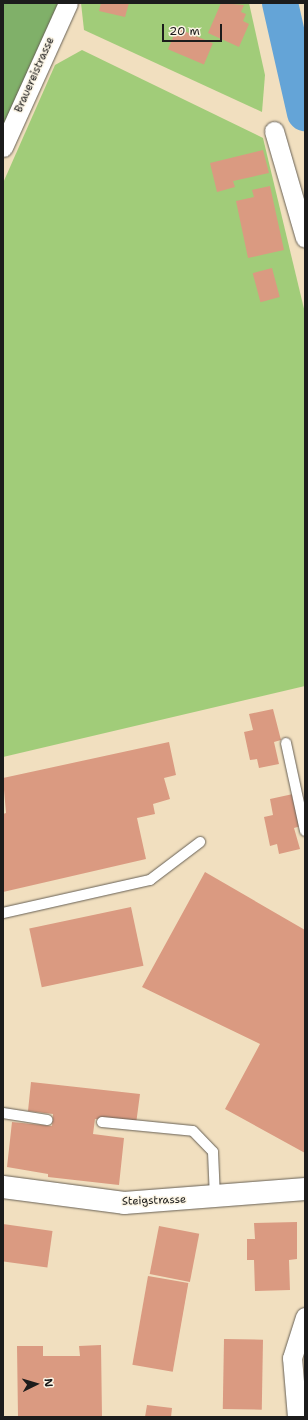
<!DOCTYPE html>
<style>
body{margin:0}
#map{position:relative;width:308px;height:1420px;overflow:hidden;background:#f1dfbf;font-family:"Shantell Sans",sans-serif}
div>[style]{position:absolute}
.green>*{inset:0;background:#a1cc79}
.forest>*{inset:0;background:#80b069}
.river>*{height:36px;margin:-18px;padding:0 18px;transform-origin:18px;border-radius:18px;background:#64a4d7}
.building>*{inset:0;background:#da9a81;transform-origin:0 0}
.roads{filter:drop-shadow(0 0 1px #676055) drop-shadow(0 0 1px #676055)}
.service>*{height:10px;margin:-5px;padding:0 5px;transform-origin:5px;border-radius:5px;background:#fff}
.minor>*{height:19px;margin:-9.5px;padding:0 9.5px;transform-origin:9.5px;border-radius:9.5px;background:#fff}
.tertiary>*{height:22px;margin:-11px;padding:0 11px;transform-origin:11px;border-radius:11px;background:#fff}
span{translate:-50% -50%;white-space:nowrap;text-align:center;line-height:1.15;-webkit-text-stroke:3px #fcf5e5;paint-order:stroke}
.street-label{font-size:11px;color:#1c1c1c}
.frame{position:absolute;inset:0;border:4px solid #1c1c1c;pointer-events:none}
.north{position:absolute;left:16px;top:1364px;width:40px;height:40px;-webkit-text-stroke:3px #fcf5e5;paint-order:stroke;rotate:85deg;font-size:11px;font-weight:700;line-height:16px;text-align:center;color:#1c1c1c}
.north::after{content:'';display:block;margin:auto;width:14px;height:18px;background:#1c1c1c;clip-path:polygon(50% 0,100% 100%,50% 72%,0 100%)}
.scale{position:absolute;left:162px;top:24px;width:60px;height:18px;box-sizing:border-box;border:2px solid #1c1c1c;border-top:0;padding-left:5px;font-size:12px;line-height:14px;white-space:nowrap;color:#1c1c1c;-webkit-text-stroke:3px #fcf5e5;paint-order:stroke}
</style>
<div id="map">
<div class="green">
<i style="clip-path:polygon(81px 3px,249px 3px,265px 75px,262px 112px,84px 30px)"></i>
<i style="clip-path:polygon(82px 50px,263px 138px,305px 313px,305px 686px,3px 757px,3px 183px,55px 65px)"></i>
</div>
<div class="forest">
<i style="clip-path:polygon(3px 3px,68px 3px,3px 147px)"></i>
</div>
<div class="river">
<i style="left:280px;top:3px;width:113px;rotate:77.2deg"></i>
</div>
<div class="building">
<i style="clip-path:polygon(101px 3px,129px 3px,125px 17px,99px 11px)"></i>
<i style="clip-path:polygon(221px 3px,244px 5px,241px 12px,246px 14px,243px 21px,249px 24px,239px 47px,208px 33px)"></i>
<i style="left:177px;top:28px;width:39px;height:23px;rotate:23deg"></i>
<i style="clip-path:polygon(263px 150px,269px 173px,233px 181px,235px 187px,217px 192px,210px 163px)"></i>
<i style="clip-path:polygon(270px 186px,284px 250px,248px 258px,236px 201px,254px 197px,252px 190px)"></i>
<i style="left:272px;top:268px;width:30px;height:20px;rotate:75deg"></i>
<i style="clip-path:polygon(273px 709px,281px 740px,274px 742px,279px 764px,259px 768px,257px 759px,250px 760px,244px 732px,253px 730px,249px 714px)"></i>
<i style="clip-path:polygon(169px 742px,176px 775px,164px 778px,170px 799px,153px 804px,155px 814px,137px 818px,146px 859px,3px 892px,3px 814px,6px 813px,3px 778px)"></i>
<i style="clip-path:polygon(293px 794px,301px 826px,294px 828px,300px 849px,279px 854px,277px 844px,270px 846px,264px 817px,273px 815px,270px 799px)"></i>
<i style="clip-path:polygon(205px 872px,305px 930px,305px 1153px,225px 1109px,260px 1044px,142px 987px)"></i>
<i style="left:131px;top:907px;width:60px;height:104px;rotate:78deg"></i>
<i style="clip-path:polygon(31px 1082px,140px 1094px,136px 1124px,95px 1119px,93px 1134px,124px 1138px,119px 1185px,48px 1177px,48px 1174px,7px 1167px,12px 1122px,52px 1126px,53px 1114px,28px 1111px)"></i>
<i style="clip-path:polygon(297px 1222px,297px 1259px,289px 1260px,290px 1290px,255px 1291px,254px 1260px,247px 1260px,247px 1239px,255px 1239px,254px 1223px)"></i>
<i style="left:3px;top:1224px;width:50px;height:37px;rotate:8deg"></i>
<i style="left:159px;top:1226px;width:41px;height:49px;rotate:11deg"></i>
<i style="left:148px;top:1276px;width:41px;height:90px;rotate:10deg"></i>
<i style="left:224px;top:1339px;width:39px;height:70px;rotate:1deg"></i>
<i style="clip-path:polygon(101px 1345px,102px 1417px,18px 1417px,17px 1346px,43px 1346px,43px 1356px,80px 1356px,79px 1346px)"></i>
<i style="clip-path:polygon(147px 1405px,172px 1408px,171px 1417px,145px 1417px)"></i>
</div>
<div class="roads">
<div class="service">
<i style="left:286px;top:743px;width:90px;rotate:77.8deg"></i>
<i style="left:3px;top:913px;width:151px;rotate:-12.7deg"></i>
<i style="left:150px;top:880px;width:63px;rotate:-37.2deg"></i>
<i style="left:3px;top:1113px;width:45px;rotate:9deg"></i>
<i style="left:102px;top:1122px;width:91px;rotate:5.6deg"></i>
<i style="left:193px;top:1131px;width:29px;rotate:46deg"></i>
<i style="left:213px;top:1152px;width:45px;rotate:87.5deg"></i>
</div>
<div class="minor">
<i style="left:274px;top:131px;width:111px;rotate:73.8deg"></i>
<i style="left:3px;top:147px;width:158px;rotate:-65.7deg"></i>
<i style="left:297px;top:1417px;width:59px;rotate:-94.8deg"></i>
<i style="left:292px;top:1358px;width:43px;rotate:-72.4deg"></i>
</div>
<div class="tertiary">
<i style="left:3px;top:1187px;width:122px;rotate:7.5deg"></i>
<i style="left:124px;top:1203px;width:182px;rotate:-4.4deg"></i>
</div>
</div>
<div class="street-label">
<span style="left:35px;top:75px;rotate:-66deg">Brauereistrasse</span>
<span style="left:154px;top:1201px;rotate:-2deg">Steigstrasse</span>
</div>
<div class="frame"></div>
<div class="north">N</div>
<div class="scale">20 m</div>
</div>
